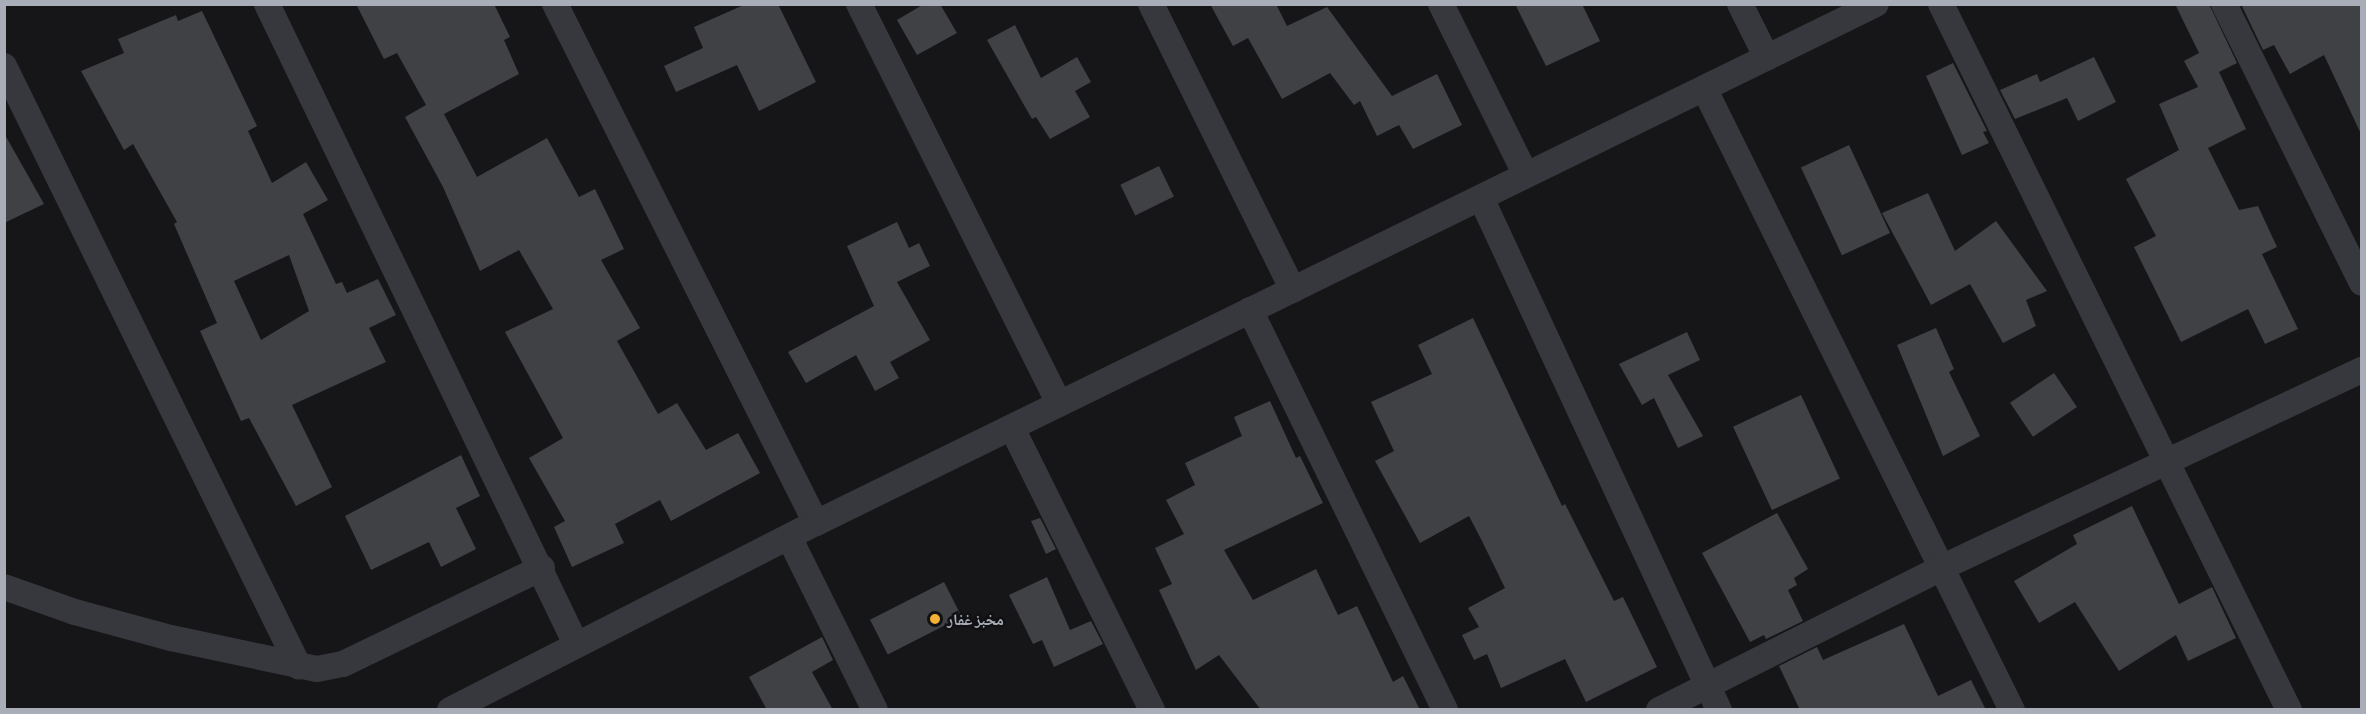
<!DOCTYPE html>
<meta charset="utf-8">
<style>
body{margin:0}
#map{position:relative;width:2366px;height:714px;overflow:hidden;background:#161618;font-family:"Asap Condensed","Noto Naskh Arabic",sans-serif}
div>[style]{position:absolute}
.building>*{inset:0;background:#404145;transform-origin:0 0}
.street>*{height:26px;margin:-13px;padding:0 13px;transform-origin:13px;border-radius:13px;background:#37383d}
.dots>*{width:16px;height:16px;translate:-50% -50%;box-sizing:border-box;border:3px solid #111113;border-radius:50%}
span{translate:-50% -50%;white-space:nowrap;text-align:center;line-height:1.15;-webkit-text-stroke:5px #111113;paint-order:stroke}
.poi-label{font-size:16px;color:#a8adb8;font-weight:700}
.left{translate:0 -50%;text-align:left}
.frame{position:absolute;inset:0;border:6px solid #a8adb8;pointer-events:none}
</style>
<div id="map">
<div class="building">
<i style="clip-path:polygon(356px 4px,494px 4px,510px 37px,504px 40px,519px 74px,444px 114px,477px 177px,547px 138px,579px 197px,595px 189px,624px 249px,601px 260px,640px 328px,617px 341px,658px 414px,677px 403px,706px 450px,738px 433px,760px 473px,671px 521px,660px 500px,615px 524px,624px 543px,572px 567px,554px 527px,565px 521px,529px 458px,563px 438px,505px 332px,553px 309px,519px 250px,480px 271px,443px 187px,405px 117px,426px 105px,397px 53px,384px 59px)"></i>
<i style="clip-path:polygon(746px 4px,778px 4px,816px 82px,759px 111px,737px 65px,676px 92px,664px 66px,703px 48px,694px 27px)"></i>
<i style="clip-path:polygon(924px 4px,940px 4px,957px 33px,917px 55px,897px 20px)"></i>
<i style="clip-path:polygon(1210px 4px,1276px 4px,1287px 26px,1327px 7px,1392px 96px,1437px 74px,1462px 125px,1413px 149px,1399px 125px,1377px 136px,1360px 101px,1354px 105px,1330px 73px,1282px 99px,1248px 38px,1233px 46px)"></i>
<i style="clip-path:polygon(1515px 4px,1582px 4px,1600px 41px,1546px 66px)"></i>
<i style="clip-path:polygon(2175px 4px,2209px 4px,2237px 63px,2219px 72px,2246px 129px,2208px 148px,2239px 210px,2258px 206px,2277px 247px,2262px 254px,2298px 329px,2265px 344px,2248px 309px,2181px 342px,2134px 247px,2156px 236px,2126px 179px,2179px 150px,2159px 104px,2198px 87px,2184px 61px,2199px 53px)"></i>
<i style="clip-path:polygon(2241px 4px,2361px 4px,2361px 134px,2324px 55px,2290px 74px,2274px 45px,2263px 50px)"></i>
<i style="clip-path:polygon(evenodd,202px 11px,257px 126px,248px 131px,272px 183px,306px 162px,328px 200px,303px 214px,336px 284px,342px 282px,347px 293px,378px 279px,396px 315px,369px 328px,386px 362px,292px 405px,332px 487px,296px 506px,249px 418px,241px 421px,200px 331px,217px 323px,174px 224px,177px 222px,133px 144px,124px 150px,81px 71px,124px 53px,118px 39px,176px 15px,178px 21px,202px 11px,289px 255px,309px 311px,261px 340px,234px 281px,289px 255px)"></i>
<i style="clip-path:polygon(1015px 25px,1041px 78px,1077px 57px,1091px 82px,1075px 91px,1090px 117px,1050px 139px,1036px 117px,1032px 119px,987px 40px)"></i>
<i style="clip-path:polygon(2094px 57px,2116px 102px,2078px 121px,2067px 98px,2015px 119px,2000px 90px,2037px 74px,2040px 82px)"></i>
<i style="clip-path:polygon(1953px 63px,1987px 131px,1983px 132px,1989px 143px,1962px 155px,1926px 76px)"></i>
<i style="clip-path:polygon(4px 133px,44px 204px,4px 223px)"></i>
<i style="left:1849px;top:145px;width:97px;height:53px;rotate:65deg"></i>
<i style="left:1159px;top:166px;width:34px;height:43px;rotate:64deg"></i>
<i style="clip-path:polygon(1928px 193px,1955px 251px,1996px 221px,2047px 291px,2026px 300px,2036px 326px,2003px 343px,1970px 284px,1931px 305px,1882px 213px)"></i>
<i style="clip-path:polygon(897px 222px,909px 248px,919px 243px,930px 266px,897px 282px,930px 340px,890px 362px,899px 378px,875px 391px,856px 355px,806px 383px,788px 352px,874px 306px,847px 246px)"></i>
<i style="clip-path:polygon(1473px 318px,1562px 506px,1565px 504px,1614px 601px,1623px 597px,1657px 667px,1586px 702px,1565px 659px,1501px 688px,1487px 654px,1474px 660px,1462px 635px,1479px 627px,1468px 608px,1505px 588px,1482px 541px,1469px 516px,1420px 543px,1375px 461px,1394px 451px,1371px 402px,1432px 374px,1418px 345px)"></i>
<i style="clip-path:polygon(1936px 328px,1954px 369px,1949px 372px,1980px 436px,1943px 456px,1897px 345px)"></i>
<i style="clip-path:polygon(1687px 332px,1700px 360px,1668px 375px,1703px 436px,1678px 448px,1654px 398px,1642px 405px,1619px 364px)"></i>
<i style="left:2054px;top:373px;width:41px;height:53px;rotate:56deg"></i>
<i style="left:1801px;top:395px;width:92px;height:75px;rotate:65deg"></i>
<i style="clip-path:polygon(1270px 401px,1296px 458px,1300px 456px,1323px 503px,1224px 550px,1253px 600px,1316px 569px,1338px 615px,1357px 606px,1393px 682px,1403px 676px,1420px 710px,1261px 710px,1219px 655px,1196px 670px,1159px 590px,1172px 584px,1155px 548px,1184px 534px,1166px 500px,1195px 485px,1185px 463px,1242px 436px,1234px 417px)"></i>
<i style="clip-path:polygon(461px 455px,480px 496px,456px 508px,476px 549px,441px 567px,429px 542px,371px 570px,345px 516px)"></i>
<i style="clip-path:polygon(2132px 506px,2179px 604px,2212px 587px,2236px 638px,2188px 661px,2176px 635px,2119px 671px,2075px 602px,2039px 623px,2014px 581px,2077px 544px,2073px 535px)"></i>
<i style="clip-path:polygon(1777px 513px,1808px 569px,1794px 578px,1797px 585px,1788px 590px,1803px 621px,1766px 639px,1764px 635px,1750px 642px,1702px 553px)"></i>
<i style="clip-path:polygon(1040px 518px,1056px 549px,1046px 554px,1031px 521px)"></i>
<i style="clip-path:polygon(1047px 577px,1070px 630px,1091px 621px,1103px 644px,1054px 667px,1042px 640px,1033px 644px,1009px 595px)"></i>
<i style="left:944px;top:582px;width:39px;height:83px;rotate:63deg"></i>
<i style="clip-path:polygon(1904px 624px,1938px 696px,1971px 680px,1986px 710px,1800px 710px,1779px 666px,1817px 647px,1823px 660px)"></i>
<i style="clip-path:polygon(822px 637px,833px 660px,812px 672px,833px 710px,767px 710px,749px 677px)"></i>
</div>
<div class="street">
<i style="left:267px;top:4px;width:711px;rotate:64.23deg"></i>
<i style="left:555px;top:4px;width:581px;rotate:63.3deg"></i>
<i style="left:859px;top:4px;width:447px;rotate:63.4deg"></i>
<i style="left:1151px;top:4px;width:319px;rotate:63.6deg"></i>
<i style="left:1441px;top:4px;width:191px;rotate:63.6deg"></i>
<i style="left:1740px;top:4px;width:60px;rotate:63.4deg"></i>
<i style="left:1941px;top:4px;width:787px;rotate:63.76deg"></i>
<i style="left:2224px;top:4px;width:311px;rotate:63.7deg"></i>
<i style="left:4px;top:66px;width:669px;rotate:63.86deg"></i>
<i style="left:1705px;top:90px;width:692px;rotate:63.66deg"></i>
<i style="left:1482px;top:200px;width:562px;rotate:65.08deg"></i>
<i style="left:1250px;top:310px;width:445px;rotate:64deg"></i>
<i style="left:1012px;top:428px;width:315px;rotate:63.6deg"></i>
<i style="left:789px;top:537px;width:193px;rotate:63.6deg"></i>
<i style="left:4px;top:587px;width:75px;rotate:19.4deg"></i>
<i style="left:75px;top:612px;width:99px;rotate:15.2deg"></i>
<i style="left:171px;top:638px;width:149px;rotate:12deg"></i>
<i style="left:317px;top:669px;width:26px;rotate:-11deg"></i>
<i style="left:343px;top:664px;width:221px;rotate:-25.8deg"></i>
<i style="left:450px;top:710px;width:411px;rotate:-27.1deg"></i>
<i style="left:816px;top:523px;width:1180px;rotate:-26.09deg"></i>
<i style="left:1659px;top:710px;width:318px;rotate:-26.7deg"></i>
<i style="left:1943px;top:567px;width:463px;rotate:-25.2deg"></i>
</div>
<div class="dots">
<i style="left:935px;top:619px;background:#f2b134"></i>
</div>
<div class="poi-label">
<span class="left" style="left:947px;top:619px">مخبز غفار</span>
</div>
<div class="frame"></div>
</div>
